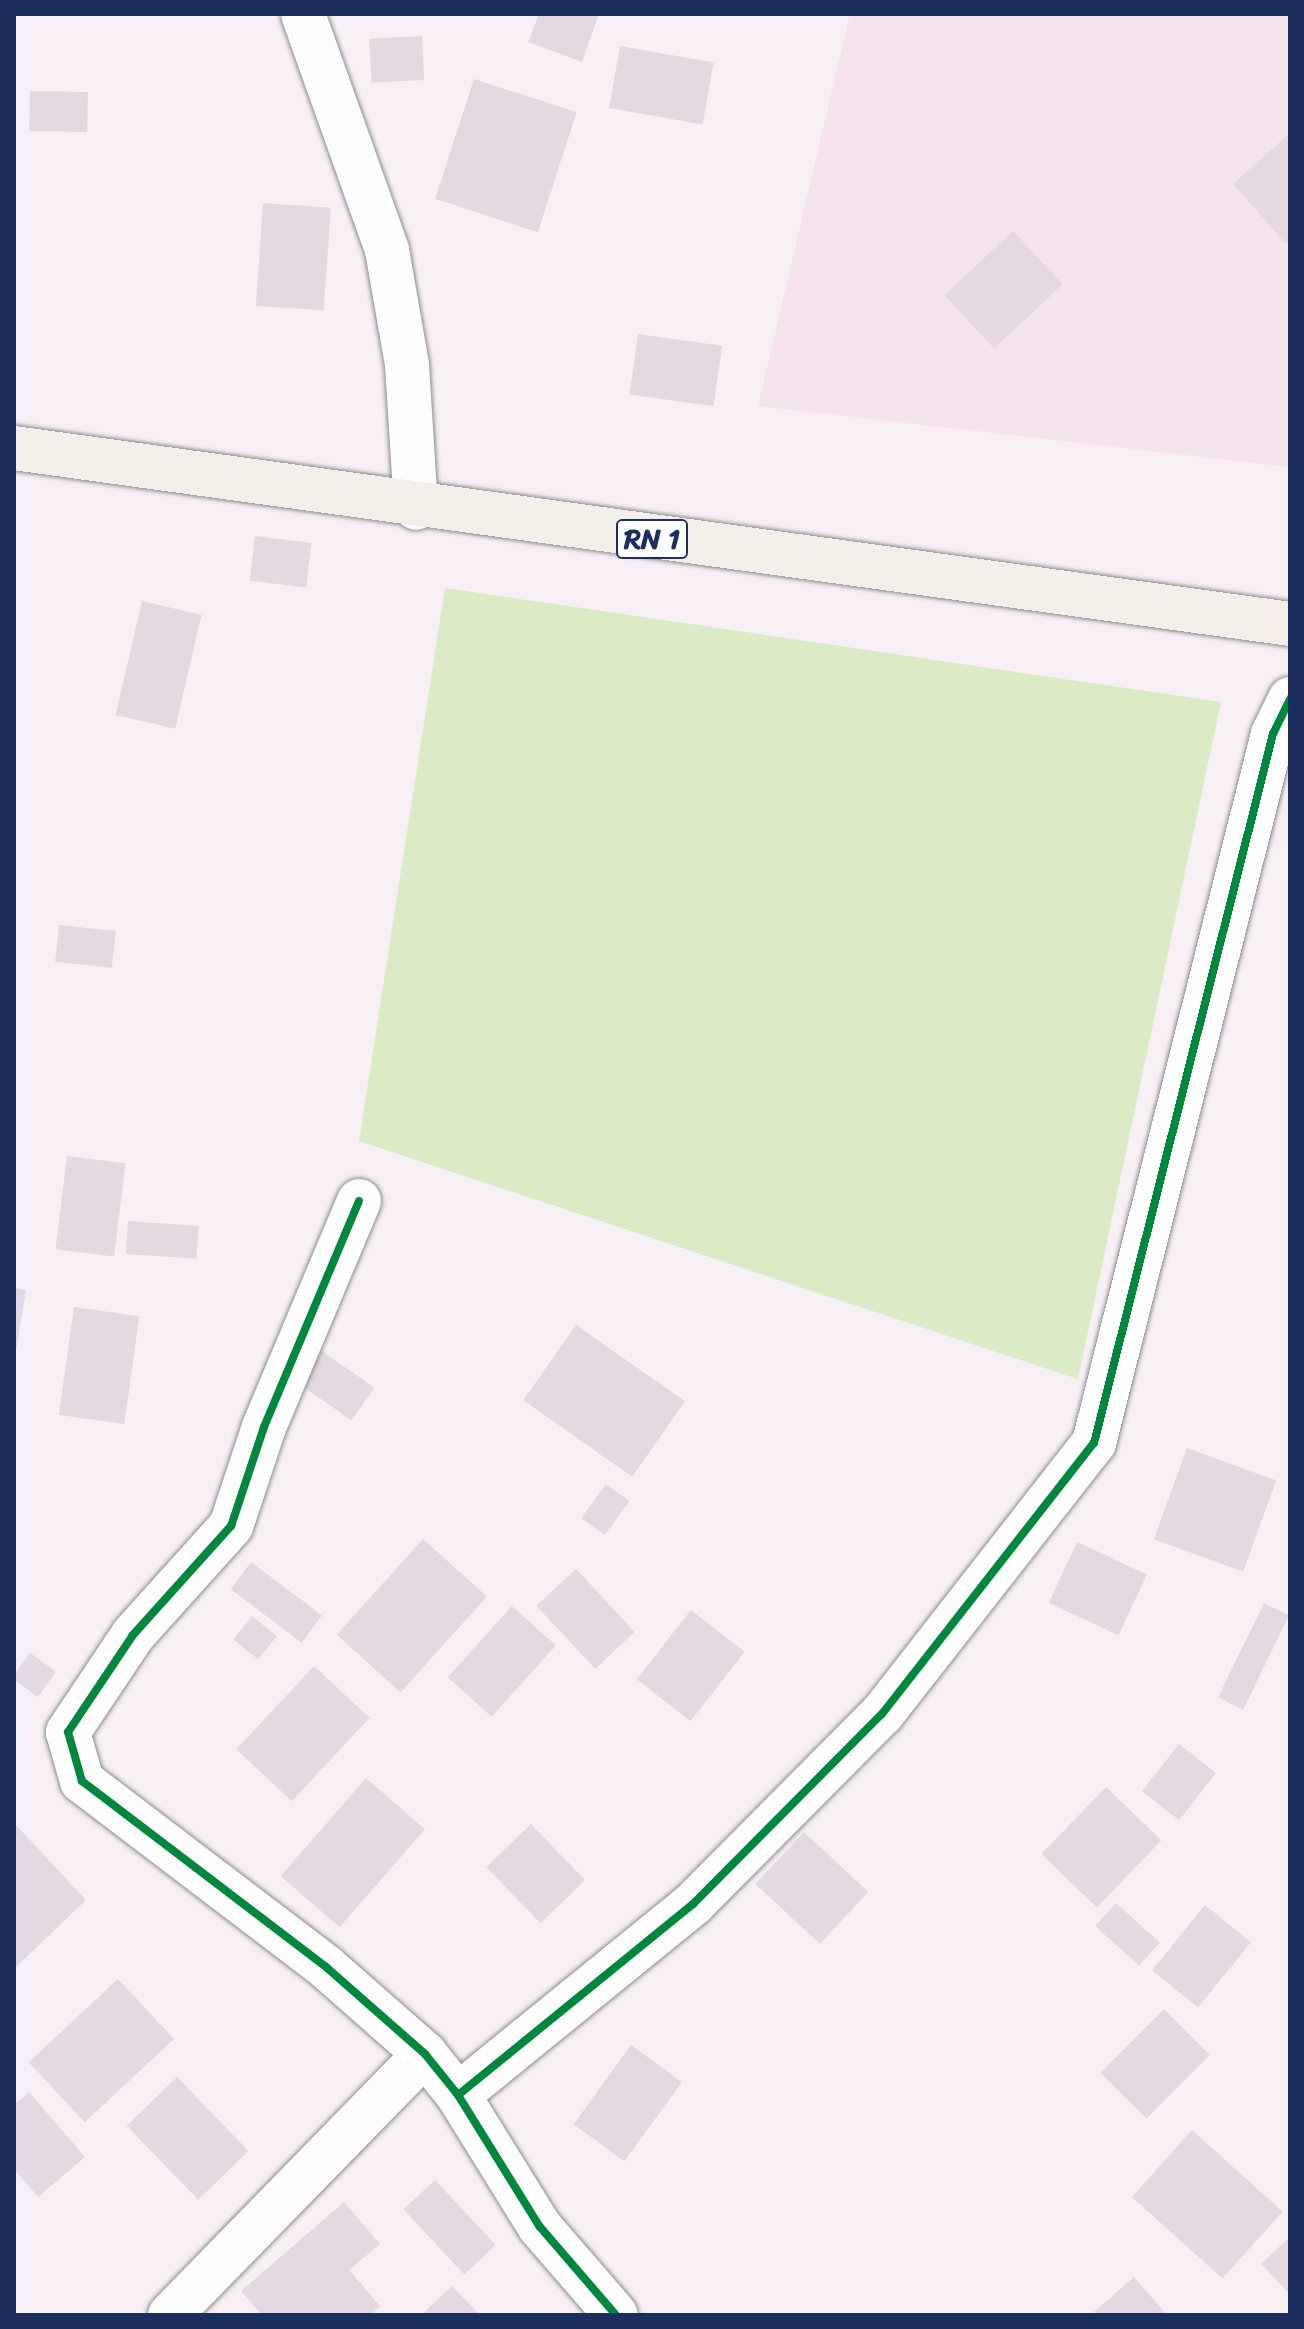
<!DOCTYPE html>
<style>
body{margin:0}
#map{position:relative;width:1304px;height:2329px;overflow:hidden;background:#f8f0f4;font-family:Sriracha,sans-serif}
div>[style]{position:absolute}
.built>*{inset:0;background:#f5e3ed}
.green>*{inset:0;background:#daebc6}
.building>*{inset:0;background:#e5d9e1;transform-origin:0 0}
.roads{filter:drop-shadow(0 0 2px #8b8b95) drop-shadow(0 0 2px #8b8b95)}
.minor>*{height:44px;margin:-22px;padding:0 22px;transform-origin:22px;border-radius:22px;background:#fefdfd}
.primary>*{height:44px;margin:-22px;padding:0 22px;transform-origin:22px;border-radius:22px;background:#f5efea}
.cycleway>*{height:8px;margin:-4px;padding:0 4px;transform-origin:4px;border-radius:4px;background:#00873e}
span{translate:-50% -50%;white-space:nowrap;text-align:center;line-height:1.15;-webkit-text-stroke:7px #fff;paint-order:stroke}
.shield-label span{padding:2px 6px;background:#fff;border:2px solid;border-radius:6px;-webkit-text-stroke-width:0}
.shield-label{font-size:28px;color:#1b2f5e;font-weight:700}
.frame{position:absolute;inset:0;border:16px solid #1b2f5e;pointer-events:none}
</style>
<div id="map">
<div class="built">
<i style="clip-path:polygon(850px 14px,1290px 14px,1290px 467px,758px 406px)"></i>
</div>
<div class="green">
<i style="clip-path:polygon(445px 588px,1221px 702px,1078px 1379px,359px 1141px)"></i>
</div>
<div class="building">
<i style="clip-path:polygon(539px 14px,599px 14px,582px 62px,528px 42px)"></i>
<i style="left:422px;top:36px;width:44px;height:53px;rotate:87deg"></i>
<i style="left:620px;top:46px;width:95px;height:63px;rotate:10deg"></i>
<i style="left:474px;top:79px;width:108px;height:126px;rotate:18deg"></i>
<i style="left:30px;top:91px;width:58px;height:40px;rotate:1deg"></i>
<i style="clip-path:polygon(1290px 133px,1290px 240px,1286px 244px,1233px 184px)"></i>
<i style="left:263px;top:203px;width:68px;height:103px;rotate:4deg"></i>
<i style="left:1013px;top:231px;width:73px;height:94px;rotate:47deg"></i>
<i style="left:638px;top:334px;width:85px;height:61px;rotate:8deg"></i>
<i style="left:255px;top:536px;width:57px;height:45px;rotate:7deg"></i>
<i style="left:142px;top:601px;width:61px;height:117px;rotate:13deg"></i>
<i style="left:59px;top:925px;width:57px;height:37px;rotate:6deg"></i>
<i style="left:67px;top:1156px;width:59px;height:94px;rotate:7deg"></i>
<i style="left:128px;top:1221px;width:71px;height:33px;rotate:4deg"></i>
<i style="clip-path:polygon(14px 1288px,26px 1290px,16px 1351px,14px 1350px)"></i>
<i style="left:74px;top:1307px;width:66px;height:109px;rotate:8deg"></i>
<i style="left:576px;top:1325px;width:133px;height:92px;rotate:35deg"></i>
<i style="left:322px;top:1351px;width:64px;height:40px;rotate:35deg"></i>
<i style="left:1187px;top:1448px;width:95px;height:97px;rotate:20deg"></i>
<i style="left:606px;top:1484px;width:29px;height:42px;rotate:36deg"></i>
<i style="left:423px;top:1539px;width:86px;height:129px;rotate:42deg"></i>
<i style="left:1077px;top:1542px;width:77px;height:67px;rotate:25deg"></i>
<i style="left:251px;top:1562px;width:89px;height:34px;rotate:37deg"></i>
<i style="left:576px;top:1569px;width:86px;height:54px;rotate:47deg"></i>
<i style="left:1264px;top:1603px;width:28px;height:105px;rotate:26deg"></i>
<i style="left:512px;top:1606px;width:59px;height:96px;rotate:42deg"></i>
<i style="left:691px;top:1610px;width:68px;height:88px;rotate:38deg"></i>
<i style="left:252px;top:1616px;width:32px;height:30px;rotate:39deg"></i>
<i style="left:30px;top:1653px;width:32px;height:31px;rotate:36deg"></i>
<i style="left:314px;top:1666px;width:76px;height:114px;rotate:43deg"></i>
<i style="left:1179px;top:1744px;width:47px;height:60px;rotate:38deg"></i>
<i style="left:366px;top:1778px;width:78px;height:130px;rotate:41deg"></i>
<i style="left:1106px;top:1787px;width:77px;height:93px;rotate:44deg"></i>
<i style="clip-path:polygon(14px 1823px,86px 1900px,14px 1969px)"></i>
<i style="left:531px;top:1824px;width:78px;height:62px;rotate:46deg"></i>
<i style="left:804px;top:1832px;width:88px;height:71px;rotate:43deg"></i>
<i style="left:1116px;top:1903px;width:59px;height:31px;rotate:42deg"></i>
<i style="left:1205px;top:1905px;width:59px;height:84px;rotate:39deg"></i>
<i style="left:118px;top:1979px;width:82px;height:122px;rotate:47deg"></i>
<i style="left:1164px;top:2009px;width:65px;height:90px;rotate:45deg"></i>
<i style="left:631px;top:2045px;width:63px;height:98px;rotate:36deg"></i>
<i style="left:177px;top:2077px;width:103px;height:70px;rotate:46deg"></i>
<i style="clip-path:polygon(29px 2092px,85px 2157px,38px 2197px,14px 2169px,14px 2105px)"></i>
<i style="left:1192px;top:2130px;width:122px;height:90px;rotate:42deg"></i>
<i style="left:435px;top:2180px;width:89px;height:43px;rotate:47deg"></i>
<i style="clip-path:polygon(344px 2202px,380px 2244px,349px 2270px,380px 2306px,371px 2315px,262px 2315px,241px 2291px)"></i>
<i style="clip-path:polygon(1290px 2237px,1290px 2294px,1261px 2264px)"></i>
<i style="clip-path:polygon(1134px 2277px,1167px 2315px,1097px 2315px,1094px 2312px)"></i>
<i style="clip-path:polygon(452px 2286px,480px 2315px,421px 2315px)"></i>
</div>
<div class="roads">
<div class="minor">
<i style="left:303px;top:14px;width:251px;rotate:70.4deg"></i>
<i style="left:387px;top:250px;width:117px;rotate:80.1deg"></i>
<i style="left:407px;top:365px;width:143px;rotate:86.4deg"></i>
<i style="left:359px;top:1201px;width:245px;rotate:112.8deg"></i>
<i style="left:264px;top:1427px;width:104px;rotate:108.4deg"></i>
<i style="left:231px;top:1526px;width:147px;rotate:132deg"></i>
<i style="left:133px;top:1635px;width:117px;rotate:123.8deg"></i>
<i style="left:68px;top:1732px;width:51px;rotate:74.1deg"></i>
<i style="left:82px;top:1781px;width:307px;rotate:37.3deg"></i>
<i style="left:326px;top:1967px;width:132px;rotate:41.3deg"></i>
<i style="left:425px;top:2054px;width:53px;rotate:51.2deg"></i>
<i style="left:458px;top:2095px;width:155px;rotate:58.2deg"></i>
<i style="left:540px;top:2227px;width:116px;rotate:49.2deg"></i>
<i style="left:458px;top:2095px;width:303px;rotate:-39.1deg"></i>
<i style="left:693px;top:1904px;width:268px;rotate:-45.2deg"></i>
<i style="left:882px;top:1714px;width:344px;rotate:-52deg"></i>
<i style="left:1094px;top:1443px;width:731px;rotate:-75.83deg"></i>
<i style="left:1273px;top:734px;width:39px;rotate:-64deg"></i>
<i style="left:170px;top:2315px;width:365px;rotate:-45.7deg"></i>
</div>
<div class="primary">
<i style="left:14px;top:448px;width:1288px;rotate:7.85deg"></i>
</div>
</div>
<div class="cycleway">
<i style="left:359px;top:1201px;width:245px;rotate:112.8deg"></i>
<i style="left:264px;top:1427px;width:104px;rotate:108.4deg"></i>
<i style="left:231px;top:1526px;width:147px;rotate:132deg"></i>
<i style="left:133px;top:1635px;width:117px;rotate:123.8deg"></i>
<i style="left:68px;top:1732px;width:51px;rotate:74.1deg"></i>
<i style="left:82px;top:1781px;width:307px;rotate:37.3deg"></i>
<i style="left:326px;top:1967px;width:132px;rotate:41.3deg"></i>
<i style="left:425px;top:2054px;width:53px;rotate:51.2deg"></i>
<i style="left:458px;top:2095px;width:155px;rotate:58.2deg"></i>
<i style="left:540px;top:2227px;width:116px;rotate:49.2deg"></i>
<i style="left:458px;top:2095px;width:303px;rotate:-39.1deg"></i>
<i style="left:693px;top:1904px;width:268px;rotate:-45.2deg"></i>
<i style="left:882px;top:1714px;width:344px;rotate:-52deg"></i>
<i style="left:1094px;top:1443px;width:731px;rotate:-75.83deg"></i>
<i style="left:1273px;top:734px;width:39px;rotate:-64deg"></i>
</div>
<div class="shield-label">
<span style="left:652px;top:539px">RN 1</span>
</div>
<div class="frame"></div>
</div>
